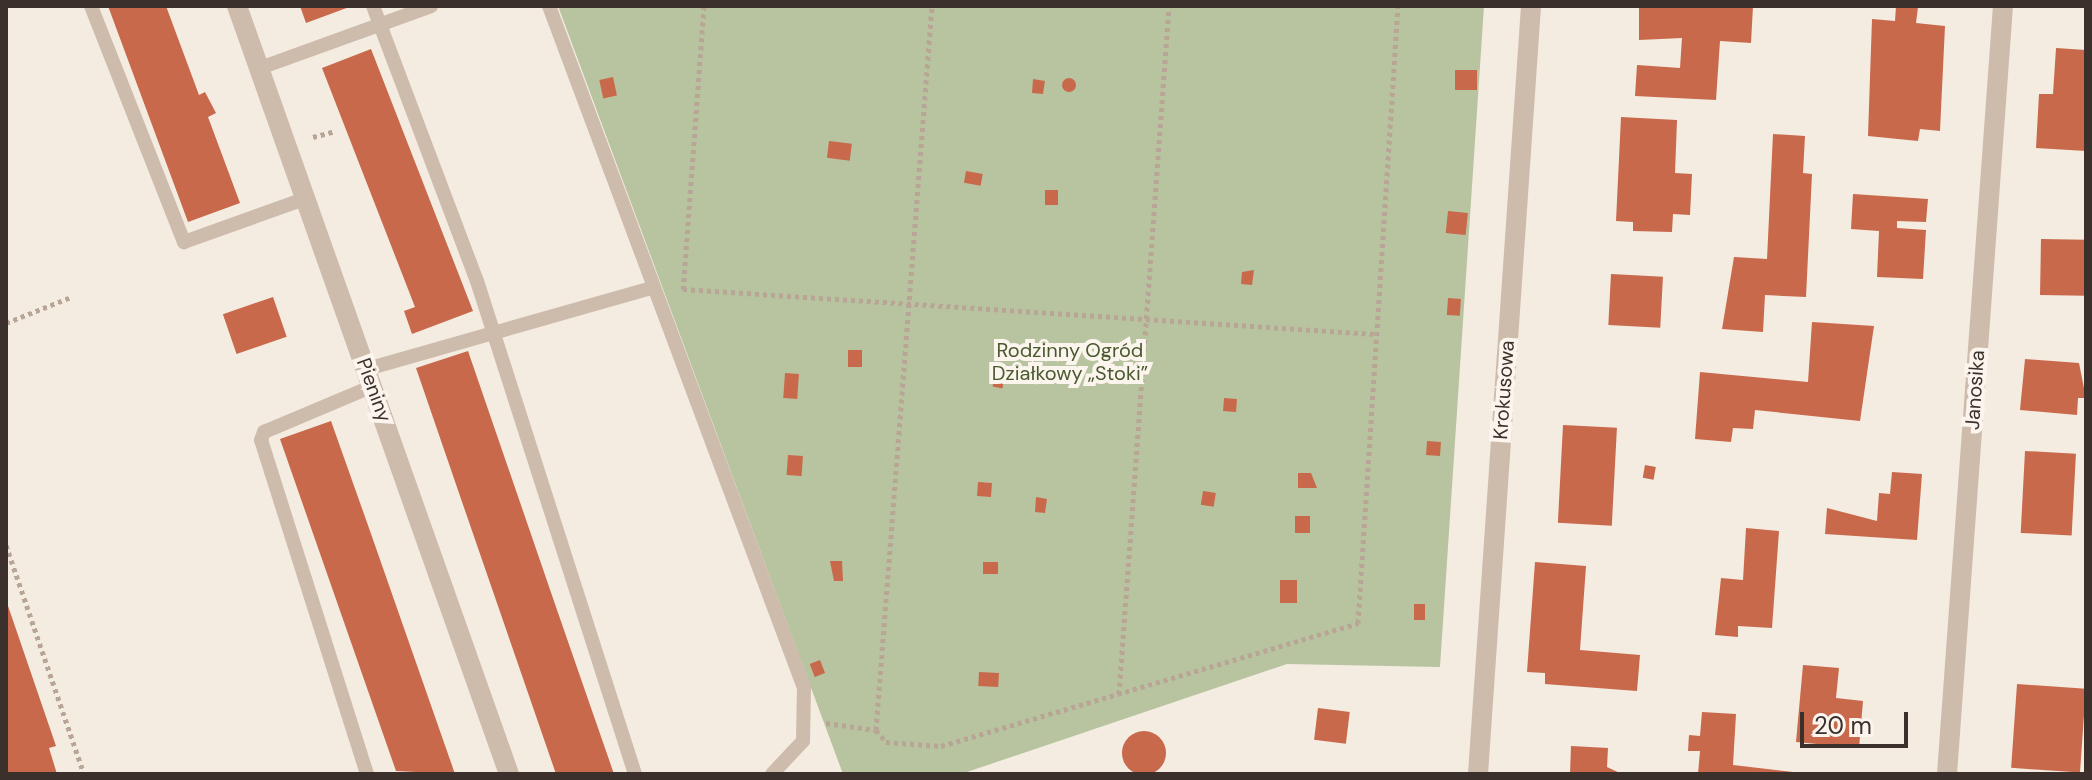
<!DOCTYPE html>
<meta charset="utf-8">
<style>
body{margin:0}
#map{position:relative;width:2092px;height:780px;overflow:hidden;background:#f4ebe1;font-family:"DM Sans",sans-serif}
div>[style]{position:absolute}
.green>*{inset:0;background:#b8c4a0}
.building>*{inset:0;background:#c8694b;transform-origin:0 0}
.round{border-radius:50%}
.path>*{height:5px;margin-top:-2.5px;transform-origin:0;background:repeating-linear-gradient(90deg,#b9a596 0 4px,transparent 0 8px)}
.service>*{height:14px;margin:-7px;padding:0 7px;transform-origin:7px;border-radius:7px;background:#cdbbac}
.minor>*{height:20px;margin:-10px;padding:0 10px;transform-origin:10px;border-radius:10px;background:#cdbbac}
.tertiary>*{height:20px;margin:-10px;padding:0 10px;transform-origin:10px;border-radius:10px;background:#cdbbac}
span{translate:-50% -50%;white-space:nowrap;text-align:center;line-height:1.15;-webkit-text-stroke:8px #fbf5ee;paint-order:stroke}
.park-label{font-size:20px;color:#4a5a2e}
.street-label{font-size:20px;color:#3b302b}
.frame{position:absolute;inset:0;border:8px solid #3b302b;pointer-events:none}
.scale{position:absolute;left:1800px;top:712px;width:108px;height:36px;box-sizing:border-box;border:4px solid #3b302b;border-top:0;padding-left:10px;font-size:24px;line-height:28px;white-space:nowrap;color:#3b302b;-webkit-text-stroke:6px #fbf5ee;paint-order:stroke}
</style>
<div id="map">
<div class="green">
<i style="clip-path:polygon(558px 6px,1484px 6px,1440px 667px,1287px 664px,961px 774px,843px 774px)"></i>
</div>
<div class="building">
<i style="clip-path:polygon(108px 6px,166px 6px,199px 95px,205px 92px,216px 113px,208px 117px,240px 203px,188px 222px)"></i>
<i style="clip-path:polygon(300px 6px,352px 6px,306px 23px)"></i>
<i style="clip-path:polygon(1639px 6px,1753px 6px,1751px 43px,1720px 41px,1716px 100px,1635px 96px,1637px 65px,1680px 68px,1682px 38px,1639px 40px)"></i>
<i style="clip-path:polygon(1896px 6px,1918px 7px,1916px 23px,1945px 26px,1940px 131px,1920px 129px,1918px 141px,1868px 136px,1872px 19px,1895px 21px)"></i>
<i style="clip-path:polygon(2056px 48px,2086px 50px,2086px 151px,2036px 148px,2039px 94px,2053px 94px)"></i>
<i style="clip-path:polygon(371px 49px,473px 311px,412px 334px,404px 311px,415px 307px,322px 68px)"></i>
<i style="left:1455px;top:70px;width:22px;height:20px"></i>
<i style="left:613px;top:77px;width:19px;height:14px;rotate:78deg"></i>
<i class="round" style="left:1062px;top:78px;width:14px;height:14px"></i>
<i style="clip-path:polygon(1033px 79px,1045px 81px,1043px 94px,1032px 93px)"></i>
<i style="clip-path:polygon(1621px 117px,1677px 120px,1675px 173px,1692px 174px,1690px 215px,1673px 214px,1672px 232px,1633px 231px,1633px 222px,1616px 221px)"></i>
<i style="clip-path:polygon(1773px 134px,1805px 136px,1803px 173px,1812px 174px,1806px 297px,1765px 295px,1763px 332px,1722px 329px,1734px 257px,1767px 259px)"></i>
<i style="left:829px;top:141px;width:23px;height:17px;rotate:7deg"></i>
<i style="left:966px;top:171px;width:17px;height:12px;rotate:10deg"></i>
<i style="left:1045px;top:190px;width:13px;height:15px"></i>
<i style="clip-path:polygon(1853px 194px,1928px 199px,1926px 222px,1897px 221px,1897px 228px,1926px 230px,1923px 279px,1877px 277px,1879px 231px,1851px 229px)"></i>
<i style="left:1448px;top:211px;width:20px;height:22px;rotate:6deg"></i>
<i style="left:2041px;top:239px;width:45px;height:56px;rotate:1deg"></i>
<i style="clip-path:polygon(1254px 270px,1252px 285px,1241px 284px,1242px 272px)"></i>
<i style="left:1611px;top:274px;width:52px;height:51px;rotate:3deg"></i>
<i style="left:273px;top:297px;width:42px;height:53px;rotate:71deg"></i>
<i style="left:1448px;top:298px;width:13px;height:17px;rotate:4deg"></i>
<i style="clip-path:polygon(1812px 322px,1874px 326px,1860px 421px,1755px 410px,1753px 429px,1733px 428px,1731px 442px,1695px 439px,1700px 372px,1808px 382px)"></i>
<i style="left:848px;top:350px;width:14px;height:17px"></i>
<i style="clip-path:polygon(468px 351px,556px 607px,614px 774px,556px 774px,460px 496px,416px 368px)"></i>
<i style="clip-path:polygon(2025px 359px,2079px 363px,2086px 398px,2078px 398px,2077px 415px,2020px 410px)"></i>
<i style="left:997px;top:364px;width:10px;height:23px;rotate:11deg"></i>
<i style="left:785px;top:373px;width:14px;height:25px;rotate:4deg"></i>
<i style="left:1224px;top:398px;width:13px;height:13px;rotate:4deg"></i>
<i style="clip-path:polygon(331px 421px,370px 531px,455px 774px,396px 771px,280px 439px)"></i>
<i style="left:1563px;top:425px;width:54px;height:98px;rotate:3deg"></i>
<i style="left:1427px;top:441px;width:14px;height:14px;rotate:4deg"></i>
<i style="left:2025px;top:451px;width:51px;height:82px;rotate:3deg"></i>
<i style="left:788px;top:455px;width:15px;height:20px;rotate:4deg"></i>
<i style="left:1645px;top:465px;width:11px;height:13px;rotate:10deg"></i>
<i style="clip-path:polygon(1892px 472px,1922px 474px,1917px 540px,1825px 534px,1827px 508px,1877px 521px,1879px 493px,1890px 494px)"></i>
<i style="clip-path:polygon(1298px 473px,1311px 473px,1317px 488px,1298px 488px)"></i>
<i style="left:978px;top:482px;width:14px;height:14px;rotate:4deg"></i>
<i style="left:1203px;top:491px;width:13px;height:14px;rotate:9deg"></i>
<i style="clip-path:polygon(1036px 497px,1047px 499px,1045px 513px,1035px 512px)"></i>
<i style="left:1310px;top:516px;width:17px;height:15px;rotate:90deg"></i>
<i style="clip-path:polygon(1746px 528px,1779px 531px,1772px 628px,1738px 626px,1738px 637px,1715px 635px,1721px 578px,1743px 580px)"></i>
<i style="clip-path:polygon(830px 561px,842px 561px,843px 581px,834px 581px)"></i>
<i style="left:983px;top:562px;width:15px;height:12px"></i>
<i style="clip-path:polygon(1535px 562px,1586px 566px,1580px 650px,1640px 655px,1637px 691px,1545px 684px,1545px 673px,1527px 672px)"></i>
<i style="left:1280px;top:580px;width:17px;height:23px"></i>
<i style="clip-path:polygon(6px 600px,56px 746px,49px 748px,57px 774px,6px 774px)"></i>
<i style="left:1414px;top:604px;width:11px;height:16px"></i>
<i style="left:820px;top:660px;width:14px;height:11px;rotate:69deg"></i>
<i style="clip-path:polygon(1803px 665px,1839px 668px,1836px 698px,1863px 701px,1859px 748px,1796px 742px)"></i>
<i style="left:979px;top:672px;width:20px;height:14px;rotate:3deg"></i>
<i style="left:2017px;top:684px;width:69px;height:84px;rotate:4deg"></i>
<i style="left:1318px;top:708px;width:32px;height:32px;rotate:7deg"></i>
<i style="clip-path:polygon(1702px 712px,1736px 714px,1733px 765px,1810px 774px,1698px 774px,1700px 751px,1688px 751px,1689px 735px,1700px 736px)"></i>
<i class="round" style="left:1122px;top:731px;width:44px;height:44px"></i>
<i style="clip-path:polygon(1571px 746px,1608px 748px,1607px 767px,1622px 774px,1570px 774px)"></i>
</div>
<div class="path">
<i style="left:704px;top:6px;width:284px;rotate:94.2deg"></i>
<i style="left:683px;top:289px;width:693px;rotate:3.72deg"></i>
<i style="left:313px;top:137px;width:23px;rotate:-15deg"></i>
<i style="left:6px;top:323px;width:70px;rotate:-21.8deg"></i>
<i style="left:6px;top:545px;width:242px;rotate:71.2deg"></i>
<i style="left:1119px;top:694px;width:690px;rotate:-85.84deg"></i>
<i style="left:826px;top:723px;width:50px;rotate:8deg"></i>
<i style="left:876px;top:730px;width:16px;rotate:50deg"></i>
<i style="left:886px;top:742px;width:55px;rotate:4.2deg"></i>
<i style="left:941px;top:746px;width:435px;rotate:-16.4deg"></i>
<i style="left:1358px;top:623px;width:618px;rotate:-86.29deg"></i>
<i style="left:876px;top:730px;width:726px;rotate:-85.58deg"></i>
</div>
<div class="service">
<i style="left:91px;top:6px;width:254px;rotate:68.5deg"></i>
<i style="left:184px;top:242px;width:131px;rotate:-19.7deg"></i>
<i style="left:373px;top:6px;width:294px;rotate:69.3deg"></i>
<i style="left:477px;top:281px;width:518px;rotate:72.23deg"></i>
<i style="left:549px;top:6px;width:728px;rotate:69.5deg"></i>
<i style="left:804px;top:688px;width:53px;rotate:91.1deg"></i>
<i style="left:803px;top:741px;width:45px;rotate:133.2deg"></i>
<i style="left:260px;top:68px;width:182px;rotate:-19.9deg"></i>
<i style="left:367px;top:369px;width:298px;rotate:-15.9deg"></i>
<i style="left:367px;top:774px;width:350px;rotate:-107.6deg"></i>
<i style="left:261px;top:440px;width:9px;rotate:-69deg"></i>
<i style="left:264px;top:432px;width:118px;rotate:-22.9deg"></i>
</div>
<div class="minor">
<i style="left:1478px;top:774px;width:770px;rotate:-86.05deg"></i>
</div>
<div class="tertiary">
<i style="left:237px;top:6px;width:815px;rotate:70.5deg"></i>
<i style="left:1947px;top:774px;width:770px;rotate:-85.83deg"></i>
</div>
<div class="park-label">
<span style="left:1070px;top:362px">Rodzinny Ogród<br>Działkowy „Stoki”</span>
</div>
<div class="street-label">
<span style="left:374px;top:390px;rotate:70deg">Pieniny</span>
<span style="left:1504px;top:390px;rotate:-86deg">Krokusowa</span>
<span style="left:1975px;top:390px;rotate:-86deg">Janosika</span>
</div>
<div class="frame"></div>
<div class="scale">20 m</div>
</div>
